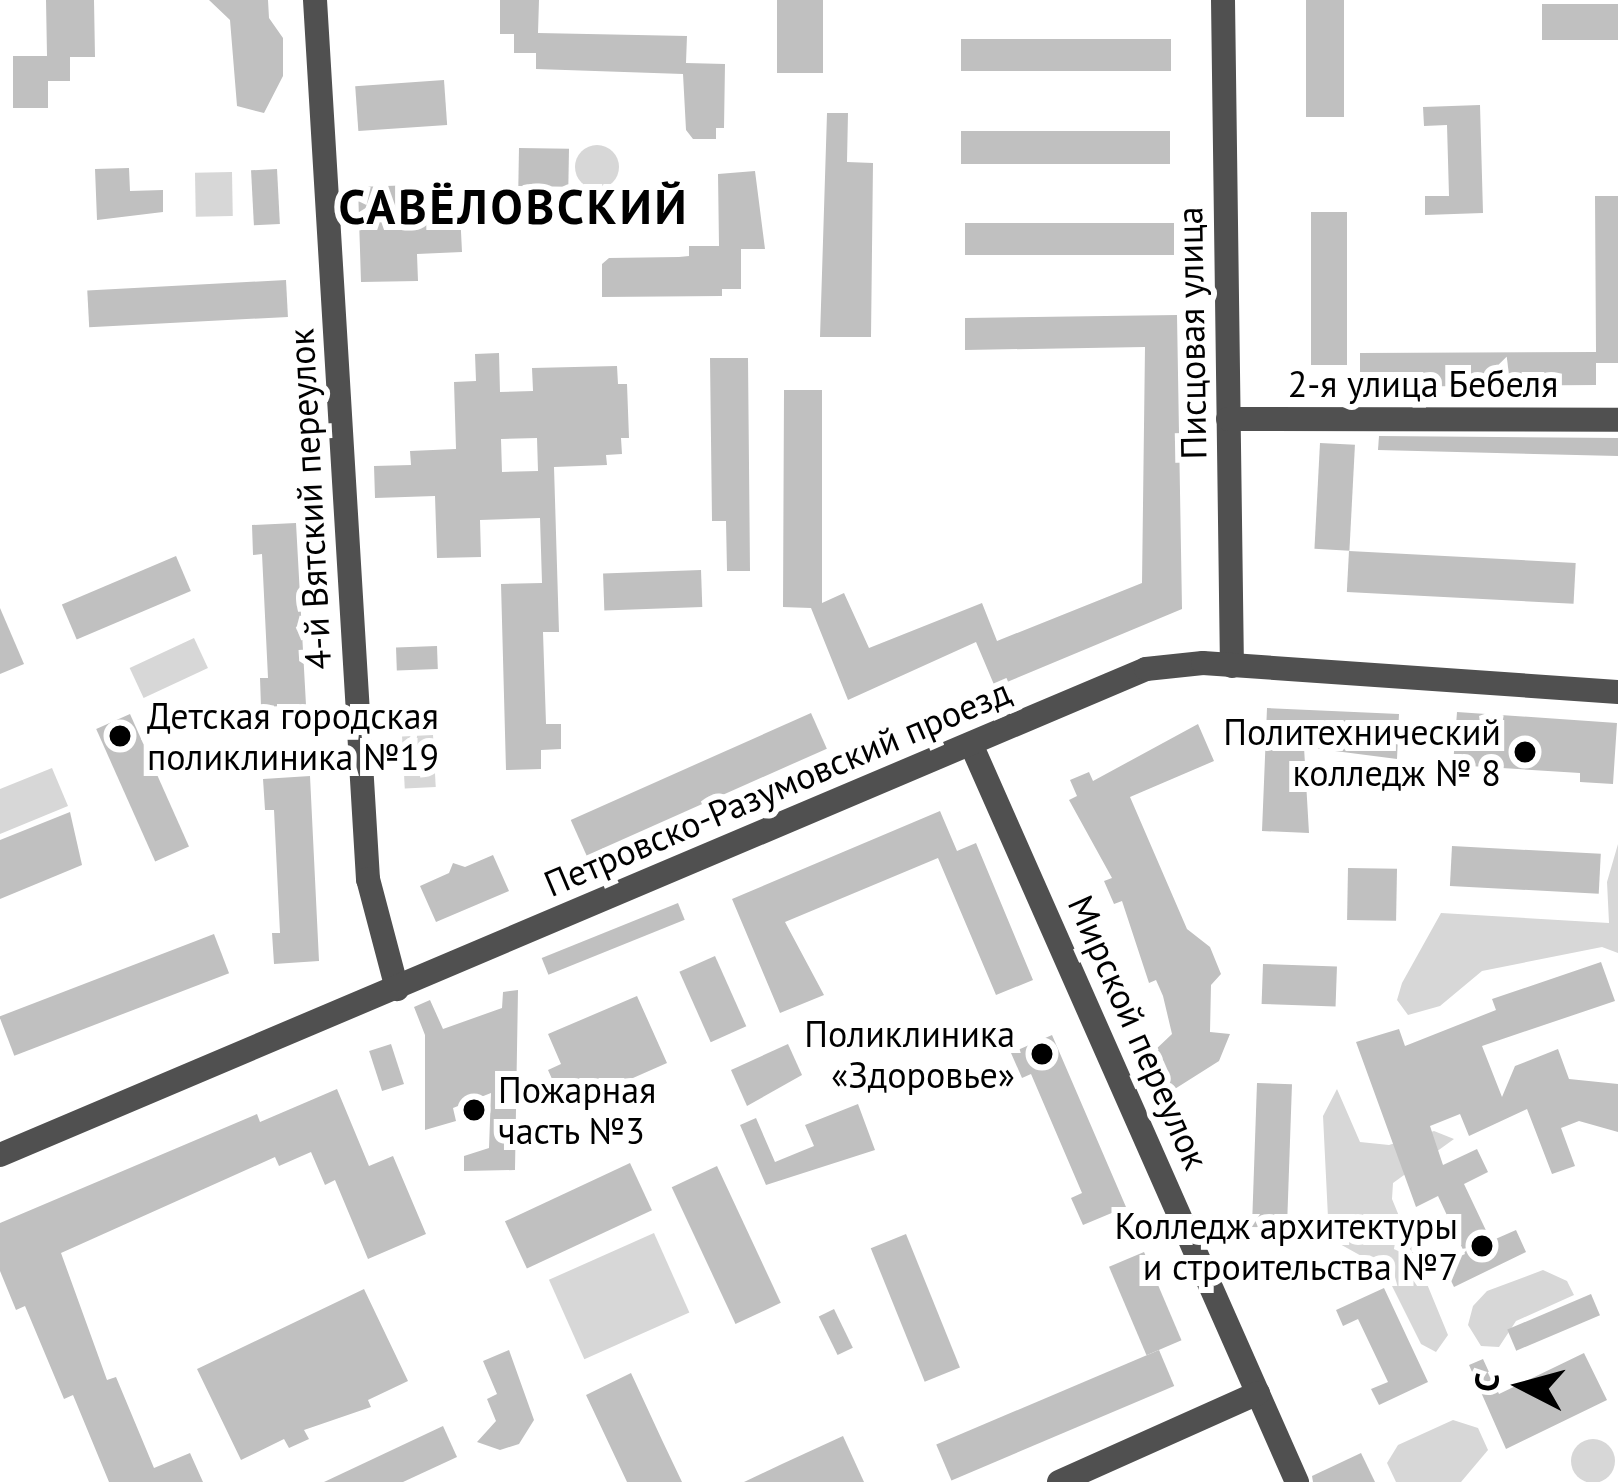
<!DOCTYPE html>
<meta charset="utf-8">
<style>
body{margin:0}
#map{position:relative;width:1618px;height:1482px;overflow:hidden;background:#fff;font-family:"PT Sans",sans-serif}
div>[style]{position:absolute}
.green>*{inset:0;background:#d7d7d7;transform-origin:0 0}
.round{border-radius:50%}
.building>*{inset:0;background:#c0c0c0;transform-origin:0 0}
.minor>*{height:24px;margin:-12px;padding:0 12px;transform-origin:12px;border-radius:12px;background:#505050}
.dots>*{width:33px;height:33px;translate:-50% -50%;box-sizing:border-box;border:6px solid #fff;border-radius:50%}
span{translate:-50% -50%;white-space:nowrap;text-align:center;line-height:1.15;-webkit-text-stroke:12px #fff;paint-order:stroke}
.street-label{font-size:36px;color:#000}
.poi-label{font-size:36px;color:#000}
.left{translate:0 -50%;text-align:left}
.right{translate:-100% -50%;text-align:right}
.district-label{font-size:48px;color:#000;font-weight:700;letter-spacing:3px}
.north{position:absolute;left:1462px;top:1326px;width:120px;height:120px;-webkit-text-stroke:9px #fff;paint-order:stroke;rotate:276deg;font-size:33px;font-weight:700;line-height:48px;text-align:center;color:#000}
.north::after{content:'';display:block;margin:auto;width:42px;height:54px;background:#000;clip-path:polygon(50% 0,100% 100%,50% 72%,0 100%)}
</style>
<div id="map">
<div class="green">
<i class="round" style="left:575px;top:145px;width:44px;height:44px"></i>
<i style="left:232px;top:172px;width:44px;height:37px;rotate:89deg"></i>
<i style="left:194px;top:638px;width:33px;height:71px;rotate:65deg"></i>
<i style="left:433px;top:735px;width:52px;height:31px;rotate:87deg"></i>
<i style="clip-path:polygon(52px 768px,68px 806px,0 834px,0 789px)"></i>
<i style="clip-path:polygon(1618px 844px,1618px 953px,1602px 947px,1482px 971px,1440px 1006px,1408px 1015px,1397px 1000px,1402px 983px,1441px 913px,1609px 923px,1607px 882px)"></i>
<i style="clip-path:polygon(1337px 1089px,1360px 1142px,1389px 1145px,1434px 1131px,1454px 1139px,1393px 1183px,1392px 1199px,1448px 1335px,1436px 1352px,1421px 1344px,1383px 1268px,1329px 1238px,1323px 1116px)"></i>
<i style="left:654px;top:1233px;width:87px;height:115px;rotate:66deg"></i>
<i style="clip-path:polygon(1543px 1270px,1567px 1281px,1574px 1295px,1516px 1321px,1499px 1347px,1481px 1346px,1468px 1325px,1473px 1306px,1487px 1291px)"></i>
<i style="clip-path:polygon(1453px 1420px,1478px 1428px,1488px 1450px,1461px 1482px,1396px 1482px,1387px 1463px,1398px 1445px)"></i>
<i class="round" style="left:1571px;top:1439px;width:44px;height:44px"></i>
</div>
<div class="building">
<i style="clip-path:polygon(46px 0,94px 0,95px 57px,70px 57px,70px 81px,48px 81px,48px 108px,13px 108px,13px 56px,47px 56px)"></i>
<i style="clip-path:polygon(209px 0,268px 0,269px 18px,283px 38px,283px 76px,264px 113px,237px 106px,230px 20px)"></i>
<i style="clip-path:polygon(500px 0,539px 0,538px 33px,687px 36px,686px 63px,725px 64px,724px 128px,716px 128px,716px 139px,693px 139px,686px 130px,683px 74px,536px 69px,536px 53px,514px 53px,514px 34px,500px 34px)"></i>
<i style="left:777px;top:0;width:46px;height:73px"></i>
<i style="left:1306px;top:0;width:38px;height:117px"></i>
<i style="left:1542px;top:4px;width:76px;height:36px"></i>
<i style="left:1171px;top:39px;width:32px;height:210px;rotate:90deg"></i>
<i style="left:444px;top:80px;width:45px;height:89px;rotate:86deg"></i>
<i style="clip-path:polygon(1480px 105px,1483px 213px,1425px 215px,1425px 196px,1449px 196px,1447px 125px,1424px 126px,1423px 107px)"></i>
<i style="clip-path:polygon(827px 113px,848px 113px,847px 162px,873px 163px,871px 337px,820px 337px)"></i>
<i style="left:1170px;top:131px;width:33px;height:209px;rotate:90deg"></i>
<i style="left:519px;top:148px;width:50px;height:38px;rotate:1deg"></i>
<i style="clip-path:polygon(129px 168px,130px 191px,163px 190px,163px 212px,97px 220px,95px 169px)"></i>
<i style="left:277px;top:169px;width:55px;height:26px;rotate:87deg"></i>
<i style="clip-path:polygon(755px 171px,765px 249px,741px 249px,741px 289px,722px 289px,722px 296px,602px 297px,602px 264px,609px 258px,679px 257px,689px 256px,689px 246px,719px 246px,718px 174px)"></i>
<i style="clip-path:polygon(414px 185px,415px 213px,460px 211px,462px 252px,417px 254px,418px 281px,361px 282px,358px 187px)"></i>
<i style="clip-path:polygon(1595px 196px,1618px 196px,1618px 363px,1596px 363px,1596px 385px,1360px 387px,1360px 353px,1596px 352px)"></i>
<i style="left:1311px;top:212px;width:36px;height:153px"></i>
<i style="left:965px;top:223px;width:209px;height:32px"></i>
<i style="left:286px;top:280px;width:37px;height:199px;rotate:87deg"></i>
<i style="clip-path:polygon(1177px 315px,1182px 609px,995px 687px,976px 642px,848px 700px,811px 608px,783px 607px,784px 390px,822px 390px,822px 603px,844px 593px,869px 648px,982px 603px,997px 641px,1142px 583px,1145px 347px,965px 350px,965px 318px)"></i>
<i style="clip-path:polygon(evenodd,499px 353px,500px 392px,533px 391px,532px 368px,617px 366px,618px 384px,627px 384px,629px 438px,621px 438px,622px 454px,606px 455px,607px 465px,554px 467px,559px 632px,543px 632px,546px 724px,561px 724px,561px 749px,541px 750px,541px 769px,506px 770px,501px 584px,542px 583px,540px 518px,480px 520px,481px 557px,437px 558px,435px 496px,375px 498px,374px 466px,411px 465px,410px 451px,456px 449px,454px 382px,476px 381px,475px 354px,499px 353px,537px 438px,538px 471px,502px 472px,501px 439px,537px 438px)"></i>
<i style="clip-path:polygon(710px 358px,748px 358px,750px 571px,727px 571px,726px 521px,712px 521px)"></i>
<i style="clip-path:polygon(1379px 436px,1618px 438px,1618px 456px,1378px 450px)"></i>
<i style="left:1320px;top:443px;width:35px;height:106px;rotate:3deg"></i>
<i style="clip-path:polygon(296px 523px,306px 705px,261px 707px,260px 678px,268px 678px,262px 554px,253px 555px,252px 525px)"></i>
<i style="left:1349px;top:551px;width:227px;height:41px;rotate:3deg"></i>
<i style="left:176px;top:556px;width:38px;height:124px;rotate:67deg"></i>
<i style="left:701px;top:570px;width:37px;height:98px;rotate:88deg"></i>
<i style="clip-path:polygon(0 608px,24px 664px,0 674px)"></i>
<i style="left:437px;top:646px;width:23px;height:41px;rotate:88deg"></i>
<i style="clip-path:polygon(1267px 708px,1399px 714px,1397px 759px,1304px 747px,1309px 833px,1262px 831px)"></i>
<i style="clip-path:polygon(1457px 712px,1617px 723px,1613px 784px,1580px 782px,1580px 773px,1453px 765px)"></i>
<i style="left:811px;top:713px;width:39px;height:263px;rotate:66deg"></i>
<i style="left:130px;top:714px;width:145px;height:37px;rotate:66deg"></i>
<i style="clip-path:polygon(1198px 724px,1214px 761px,1130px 797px,1187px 929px,1210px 947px,1221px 974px,1211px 985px,1210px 1032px,1230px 1034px,1219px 1061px,1170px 1092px,1153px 1052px,1172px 1034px,1163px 996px,1156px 980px,1149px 983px,1122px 901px,1114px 904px,1104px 881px,1112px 878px,1069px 800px,1077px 796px,1070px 780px,1089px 772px,1093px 781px)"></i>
<i style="clip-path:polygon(310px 776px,319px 961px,274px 964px,272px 933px,280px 933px,274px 810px,265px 810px,263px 779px)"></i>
<i style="clip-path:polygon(940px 811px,957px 851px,976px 843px,1033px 980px,996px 995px,938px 858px,785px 922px,824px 995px,780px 1013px,732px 899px)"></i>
<i style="clip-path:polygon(70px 812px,82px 865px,0 899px,0 840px)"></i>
<i style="left:1452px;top:846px;width:149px;height:40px;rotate:3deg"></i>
<i style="clip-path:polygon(493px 855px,509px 891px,436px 922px,420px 886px,449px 873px,453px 863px,465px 867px)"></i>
<i style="left:1348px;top:868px;width:49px;height:52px;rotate:1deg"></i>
<i style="left:678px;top:903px;width:18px;height:147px;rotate:68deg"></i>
<i style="left:214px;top:934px;width:42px;height:230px;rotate:69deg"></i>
<i style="left:715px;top:956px;width:77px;height:39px;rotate:66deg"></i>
<i style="clip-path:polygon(1601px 962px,1615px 1001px,1482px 1046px,1502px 1097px,1515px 1066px,1558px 1049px,1569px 1079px,1618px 1084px,1618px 1132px,1579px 1121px,1561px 1128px,1575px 1166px,1552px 1174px,1527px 1109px,1469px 1136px,1460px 1114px,1430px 1126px,1443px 1165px,1477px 1149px,1488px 1172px,1464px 1184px,1491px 1241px,1516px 1230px,1526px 1252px,1454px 1287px,1443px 1264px,1465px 1254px,1438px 1196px,1416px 1207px,1356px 1042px,1399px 1029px,1405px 1046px,1496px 1010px,1492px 999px)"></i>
<i style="left:1263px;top:964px;width:74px;height:40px;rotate:2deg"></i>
<i style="clip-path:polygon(518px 990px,515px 1170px,464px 1171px,464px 1156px,489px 1148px,491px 1093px,453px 1108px,456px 1121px,425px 1130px,425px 1035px,414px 1007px,430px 1000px,443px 1029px,502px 1008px,503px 992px)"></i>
<i style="clip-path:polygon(637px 996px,667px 1063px,565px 1108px,548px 1070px,561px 1064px,548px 1034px)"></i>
<i style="clip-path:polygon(1052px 1035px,1126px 1207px,1083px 1225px,1071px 1198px,1082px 1193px,1031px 1074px,1022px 1078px,1011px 1053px)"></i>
<i style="left:391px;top:1044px;width:42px;height:23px;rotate:72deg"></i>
<i style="clip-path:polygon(788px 1044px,802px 1075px,747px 1106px,731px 1070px)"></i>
<i style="left:1257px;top:1083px;width:35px;height:144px;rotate:2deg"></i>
<i style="clip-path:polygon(337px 1089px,369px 1166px,393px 1156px,426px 1234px,368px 1259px,335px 1180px,325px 1185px,311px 1152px,279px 1166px,275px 1157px,61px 1253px,107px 1380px,116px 1377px,154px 1468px,190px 1453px,203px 1482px,109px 1482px,73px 1395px,64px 1399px,25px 1306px,16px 1310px,0 1271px,0 1223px,257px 1114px,260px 1122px)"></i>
<i style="clip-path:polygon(858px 1104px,875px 1150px,766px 1185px,740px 1125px,756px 1118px,775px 1162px,814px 1146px,805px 1125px)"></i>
<i style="left:630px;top:1163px;width:52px;height:138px;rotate:65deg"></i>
<i style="left:717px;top:1166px;width:151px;height:50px;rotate:65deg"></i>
<i style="left:906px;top:1234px;width:144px;height:38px;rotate:68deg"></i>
<i style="left:1144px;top:1252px;width:96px;height:38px;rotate:67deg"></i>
<i style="clip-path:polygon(1384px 1288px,1428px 1382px,1379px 1405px,1371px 1389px,1388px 1382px,1358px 1319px,1343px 1326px,1336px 1310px)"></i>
<i style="clip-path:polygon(364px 1289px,408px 1381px,368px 1400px,371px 1407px,304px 1430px,309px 1439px,289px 1448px,284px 1439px,241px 1460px,197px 1369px)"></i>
<i style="left:1591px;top:1294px;width:23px;height:91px;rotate:67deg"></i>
<i style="left:834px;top:1309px;width:43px;height:17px;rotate:64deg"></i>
<i style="clip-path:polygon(509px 1350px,534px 1420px,519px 1444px,500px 1450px,477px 1442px,496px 1421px,487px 1399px,497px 1394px,483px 1361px)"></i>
<i style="left:1159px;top:1350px;width:39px;height:242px;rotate:67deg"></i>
<i style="clip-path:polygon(1584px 1353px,1607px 1400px,1506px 1449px,1469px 1365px,1483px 1359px,1499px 1394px)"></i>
<i style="clip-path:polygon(631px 1373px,662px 1440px,682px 1482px,627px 1482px,586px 1395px)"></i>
<i style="clip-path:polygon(443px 1426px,457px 1457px,403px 1482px,324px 1482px)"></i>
<i style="clip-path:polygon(843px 1436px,864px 1482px,744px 1482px,782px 1464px)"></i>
<i style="clip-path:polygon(1361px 1453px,1375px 1482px,1313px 1482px,1312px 1476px)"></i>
</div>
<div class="minor">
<i style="left:315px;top:0;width:881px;rotate:86.55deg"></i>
<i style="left:368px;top:879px;width:114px;rotate:75.2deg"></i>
<i style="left:1223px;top:0;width:666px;rotate:89.23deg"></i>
<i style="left:1228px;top:419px;width:390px;rotate:0.1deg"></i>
<i style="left:971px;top:744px;width:807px;rotate:66.17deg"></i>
<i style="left:0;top:1155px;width:1245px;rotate:-22.98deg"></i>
<i style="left:1146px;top:669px;width:57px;rotate:-6deg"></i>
<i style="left:1203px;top:663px;width:416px;rotate:4deg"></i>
<i style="left:1059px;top:1482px;width:218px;rotate:-24.1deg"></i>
</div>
<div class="dots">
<i style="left:120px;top:736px;background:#000"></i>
<i style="left:1525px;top:752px;background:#000"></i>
<i style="left:1042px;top:1054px;background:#000"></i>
<i style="left:474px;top:1110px;background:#000"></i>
<i style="left:1482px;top:1246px;background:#000"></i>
</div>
<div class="street-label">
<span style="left:1191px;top:333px;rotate:-91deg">Писцовая улица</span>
<span style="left:1423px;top:384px">2-я улица Бебеля</span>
<span style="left:309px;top:499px;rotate:-93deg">4-й Вятский переулок</span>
<span style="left:777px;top:787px;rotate:-23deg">Петровско-Разумовский проезд</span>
<span style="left:1139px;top:1032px;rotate:66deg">Мирской переулок</span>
</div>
<div class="poi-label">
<span class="left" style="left:147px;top:736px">Детская городская<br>поликлиника №19</span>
<span class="right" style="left:1501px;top:752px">Политехнический<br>колледж № 8</span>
<span class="right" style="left:1015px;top:1054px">Поликлиника<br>«Здоровье»</span>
<span class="left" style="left:498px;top:1110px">Пожарная<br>часть №3</span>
<span class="right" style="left:1458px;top:1246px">Колледж архитектуры<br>и строительства №7</span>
</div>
<div class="district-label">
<span style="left:514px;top:207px">САВЁЛОВСКИЙ</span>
</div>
<div class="north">С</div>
</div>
